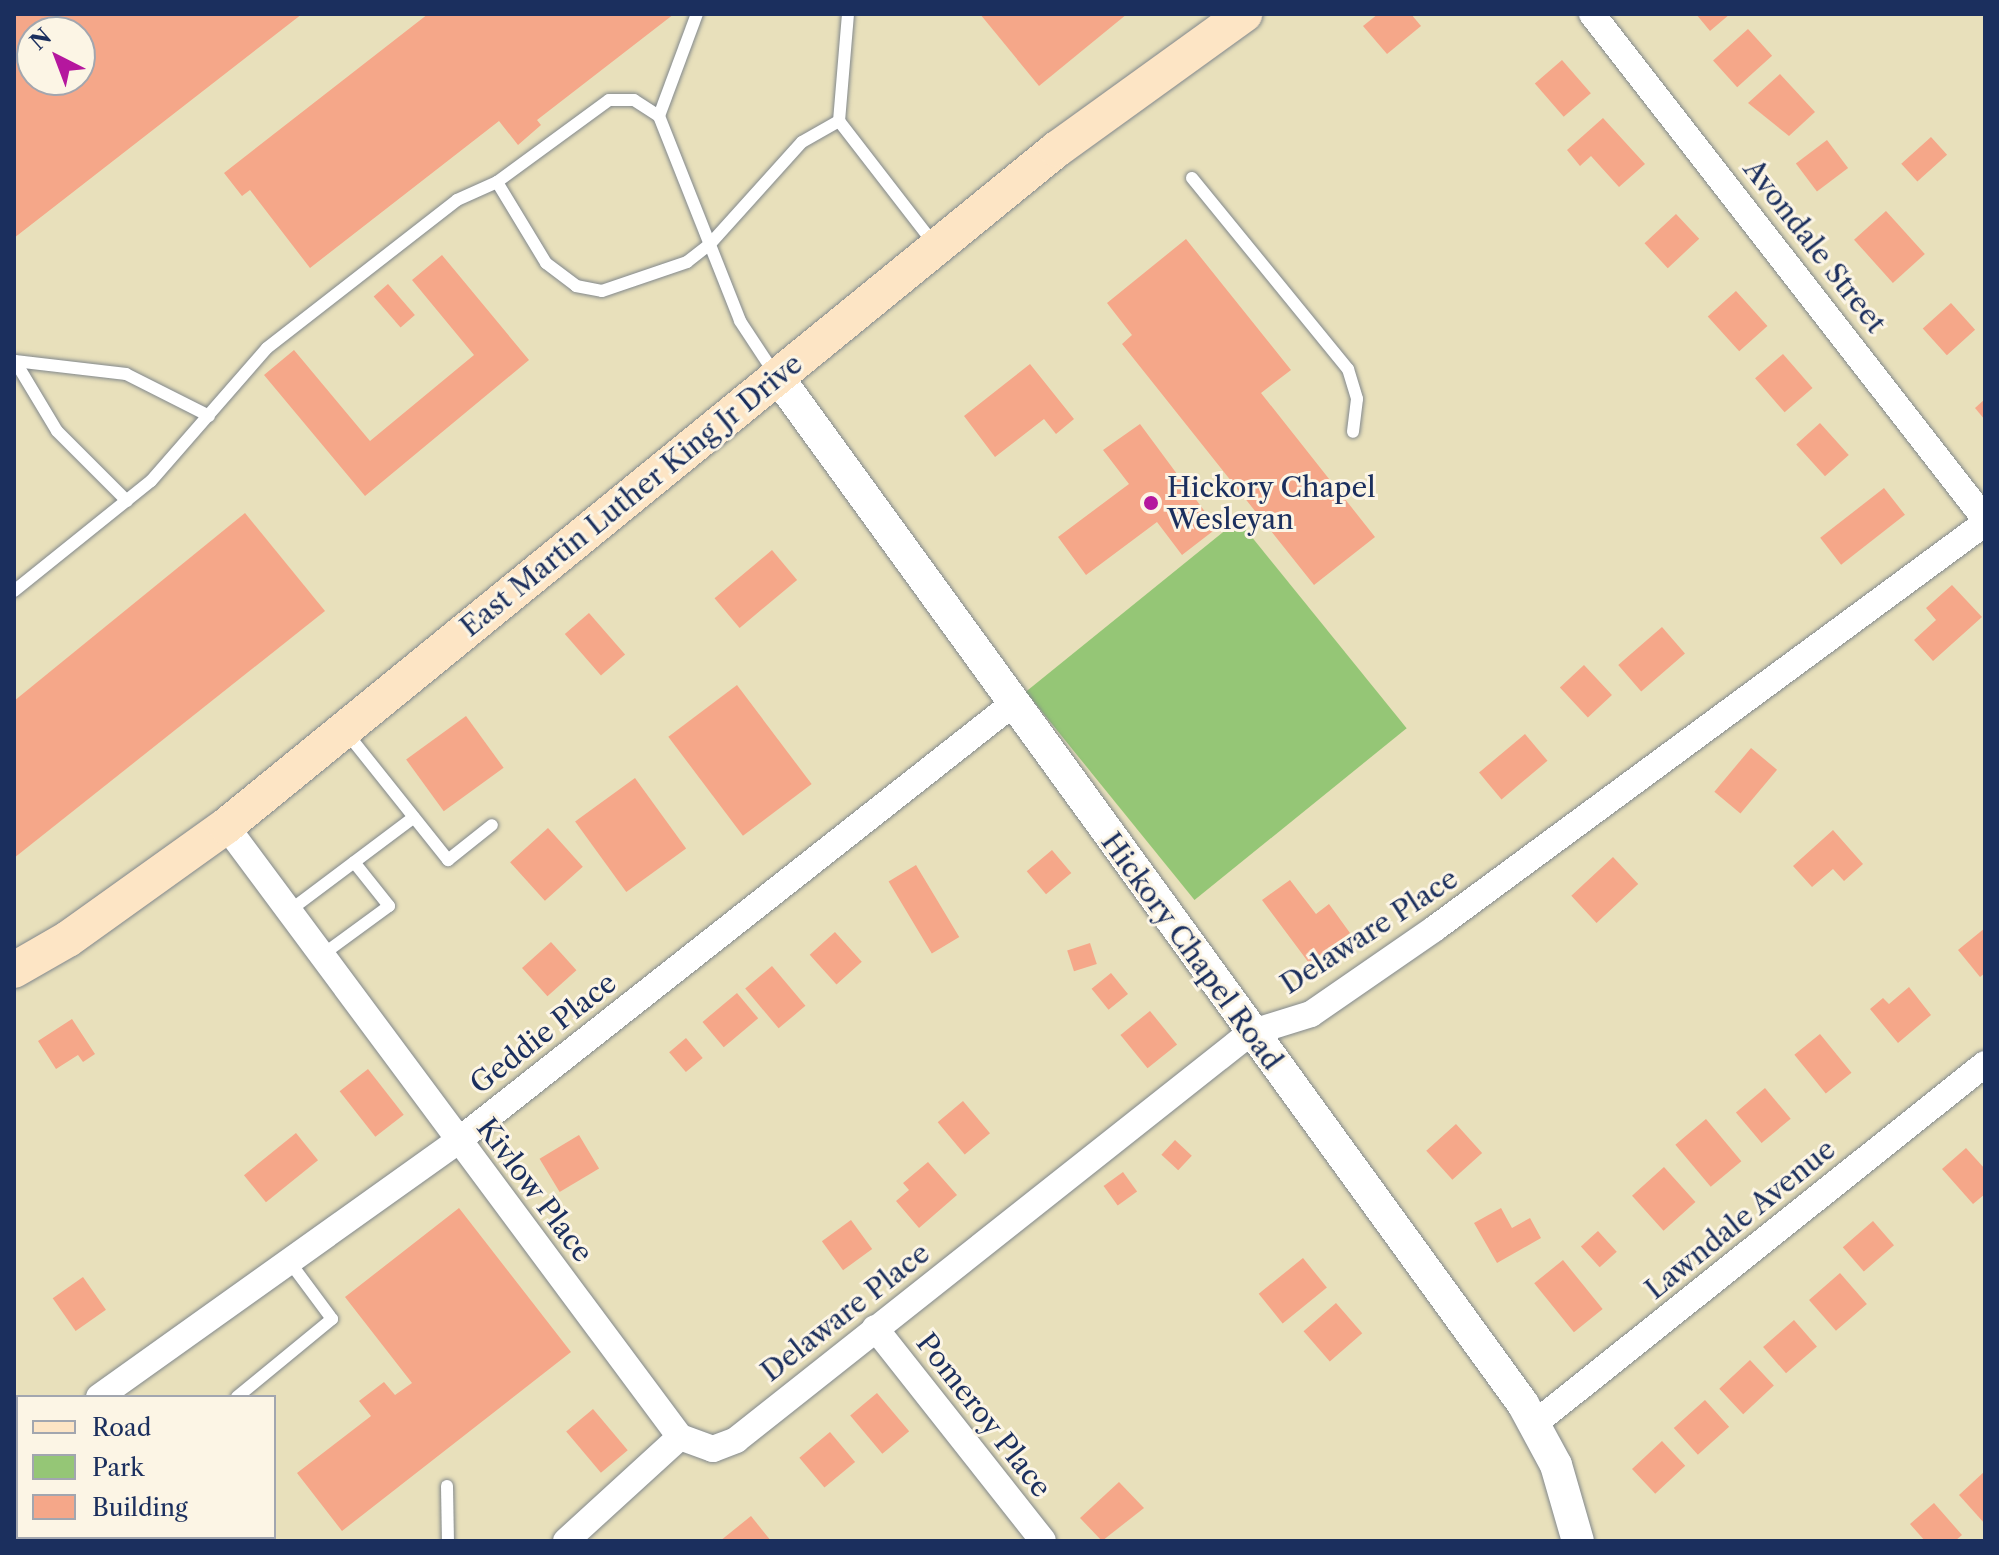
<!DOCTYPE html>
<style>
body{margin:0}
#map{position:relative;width:1999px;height:1555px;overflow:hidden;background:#e8e0bb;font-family:"Libre Caslon Text",serif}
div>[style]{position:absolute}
.green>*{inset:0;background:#95c676;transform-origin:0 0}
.building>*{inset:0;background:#f5a789;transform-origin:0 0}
.roads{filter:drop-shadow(0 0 2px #82888c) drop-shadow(0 0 2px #82888c)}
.service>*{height:12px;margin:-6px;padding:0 6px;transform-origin:6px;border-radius:6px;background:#fff}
.minor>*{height:26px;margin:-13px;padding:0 13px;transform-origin:13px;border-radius:13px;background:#fff}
.tertiary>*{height:32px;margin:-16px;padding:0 16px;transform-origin:16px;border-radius:16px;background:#fff}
.secondary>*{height:36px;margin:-18px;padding:0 18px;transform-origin:18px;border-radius:18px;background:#fde5c5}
.dots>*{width:22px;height:22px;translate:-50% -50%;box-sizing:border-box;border:4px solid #fcf5e5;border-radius:50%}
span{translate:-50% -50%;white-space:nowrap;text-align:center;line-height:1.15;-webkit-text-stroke:6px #fcf5e5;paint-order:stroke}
.street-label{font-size:28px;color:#1b2f5e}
.poi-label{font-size:28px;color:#1b2f5e}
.left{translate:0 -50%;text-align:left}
.frame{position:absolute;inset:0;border:16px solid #1b2f5e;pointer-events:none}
.legend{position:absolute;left:16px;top:1395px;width:260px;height:144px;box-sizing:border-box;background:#fcf5e5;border:2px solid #a2a6af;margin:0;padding:10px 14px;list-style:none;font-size:24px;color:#1b2f5e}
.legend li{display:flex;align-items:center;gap:16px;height:40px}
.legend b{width:40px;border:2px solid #a2a6af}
.north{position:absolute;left:16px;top:16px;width:80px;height:80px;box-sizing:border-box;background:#fcf5e5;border:2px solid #a2a6af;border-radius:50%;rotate:318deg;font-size:22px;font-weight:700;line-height:32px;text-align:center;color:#1b2f5e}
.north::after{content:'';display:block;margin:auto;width:28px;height:36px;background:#b5179e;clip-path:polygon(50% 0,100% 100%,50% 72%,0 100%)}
</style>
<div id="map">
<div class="green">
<i style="left:1238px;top:520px;width:268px;height:273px;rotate:51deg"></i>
</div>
<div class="building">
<i style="clip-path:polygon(evenodd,14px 14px,302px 14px,14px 238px,14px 14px,32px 32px,80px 32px,80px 80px,32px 80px,32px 32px)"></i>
<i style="clip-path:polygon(428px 14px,674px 14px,537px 120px,541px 125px,518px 145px,499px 121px,310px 268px,250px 190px,242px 196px,224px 173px)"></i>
<i style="clip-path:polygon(980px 14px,1127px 14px,1039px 86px)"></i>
<i style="clip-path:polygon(1378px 14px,1411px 14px,1421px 26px,1387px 54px,1363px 26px)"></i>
<i style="clip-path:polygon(1696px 14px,1730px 14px,1710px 31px)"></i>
<i style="left:1748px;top:29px;width:36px;height:47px;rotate:48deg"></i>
<i style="left:1562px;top:60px;width:44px;height:36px;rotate:49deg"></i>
<i style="clip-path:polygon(1780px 74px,1815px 112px,1789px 136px,1748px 103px)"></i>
<i style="clip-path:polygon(1603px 118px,1645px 164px,1619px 187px,1591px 156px,1580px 166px,1567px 150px)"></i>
<i style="left:1931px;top:137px;width:24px;height:40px;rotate:48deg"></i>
<i style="left:1827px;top:140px;width:35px;height:39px;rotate:53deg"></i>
<i style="left:1886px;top:211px;width:58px;height:43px;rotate:48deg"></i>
<i style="left:1676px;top:214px;width:34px;height:43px;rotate:47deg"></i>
<i style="clip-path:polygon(1186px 239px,1291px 370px,1261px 393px,1375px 537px,1314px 585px,1122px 344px,1132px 335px,1107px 303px)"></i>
<i style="clip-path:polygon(442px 255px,529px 360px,365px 496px,264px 375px,294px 350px,370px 441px,474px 355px,412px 280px)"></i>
<i style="left:388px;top:284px;width:41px;height:19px;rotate:49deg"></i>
<i style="left:1736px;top:291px;width:47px;height:38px;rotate:48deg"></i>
<i style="left:1951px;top:303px;width:36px;height:38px;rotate:48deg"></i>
<i style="left:1783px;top:354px;width:45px;height:37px;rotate:49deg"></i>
<i style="clip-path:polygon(1030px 364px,1074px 419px,1056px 434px,1044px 419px,995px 457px,964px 416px)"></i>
<i style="clip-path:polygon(1985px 399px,1985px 420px,1975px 408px)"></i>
<i style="left:1820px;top:423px;width:43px;height:32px;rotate:48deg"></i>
<i style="clip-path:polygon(1140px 424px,1217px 528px,1182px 555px,1157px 522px,1086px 575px,1058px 537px,1129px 484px,1103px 450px)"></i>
<i style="left:1884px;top:488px;width:34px;height:81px;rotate:52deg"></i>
<i style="clip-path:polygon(245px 513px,325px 611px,14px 858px,14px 701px)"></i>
<i style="left:772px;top:550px;width:39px;height:75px;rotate:50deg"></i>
<i style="clip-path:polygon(1952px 585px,1982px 617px,1933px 661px,1914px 640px,1936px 620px,1926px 608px)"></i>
<i style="left:589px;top:613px;width:55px;height:32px;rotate:49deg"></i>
<i style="left:1662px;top:627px;width:35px;height:58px;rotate:49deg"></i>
<i style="left:1584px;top:665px;width:41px;height:33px;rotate:47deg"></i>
<i style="left:737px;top:685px;width:124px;height:86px;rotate:53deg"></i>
<i style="left:466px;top:716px;width:64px;height:74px;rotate:54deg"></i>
<i style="left:1525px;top:734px;width:35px;height:60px;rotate:50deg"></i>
<i style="left:1751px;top:748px;width:34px;height:57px;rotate:40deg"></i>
<i style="left:635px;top:778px;width:87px;height:74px;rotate:54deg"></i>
<i style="left:548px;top:828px;width:52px;height:51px;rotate:48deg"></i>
<i style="clip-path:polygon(1833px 830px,1863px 864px,1844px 881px,1833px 869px,1812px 887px,1793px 866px)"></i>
<i style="left:1052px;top:850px;width:30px;height:33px;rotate:50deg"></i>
<i style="left:1613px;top:857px;width:37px;height:57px;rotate:47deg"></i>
<i style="left:916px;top:865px;width:84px;height:32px;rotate:59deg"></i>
<i style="clip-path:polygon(1290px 880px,1316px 914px,1329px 904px,1350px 933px,1309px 963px,1262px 900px)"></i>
<i style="clip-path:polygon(1985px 928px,1985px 973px,1980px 977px,1958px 950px)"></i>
<i style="left:835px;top:932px;width:40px;height:34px;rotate:48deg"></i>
<i style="left:551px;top:942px;width:38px;height:39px;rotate:48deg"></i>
<i style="left:1090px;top:943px;width:22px;height:24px;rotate:72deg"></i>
<i style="left:772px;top:966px;width:52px;height:35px;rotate:50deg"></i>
<i style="left:1111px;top:973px;width:27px;height:25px;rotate:51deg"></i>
<i style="clip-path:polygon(1909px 987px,1931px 1015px,1898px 1043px,1870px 1009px,1883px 998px,1889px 1004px)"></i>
<i style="left:737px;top:993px;width:33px;height:45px;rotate:50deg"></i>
<i style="left:1150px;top:1011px;width:43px;height:38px;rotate:51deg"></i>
<i style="clip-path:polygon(72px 1019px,95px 1054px,83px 1062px,78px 1055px,56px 1069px,38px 1041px)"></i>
<i style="left:1820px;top:1034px;width:50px;height:33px;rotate:51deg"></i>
<i style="left:686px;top:1038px;width:26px;height:22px;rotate:50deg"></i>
<i style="left:368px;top:1069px;width:58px;height:36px;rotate:52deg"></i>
<i style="left:1765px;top:1088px;width:40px;height:38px;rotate:50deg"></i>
<i style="left:963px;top:1101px;width:42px;height:33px;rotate:50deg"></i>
<i style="left:1706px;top:1119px;width:55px;height:40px;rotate:50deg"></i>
<i style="left:1456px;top:1124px;width:39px;height:40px;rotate:48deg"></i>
<i style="left:296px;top:1133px;width:35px;height:67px;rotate:51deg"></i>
<i style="left:579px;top:1135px;width:39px;height:46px;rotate:59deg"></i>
<i style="left:1175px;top:1140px;width:23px;height:20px;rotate:43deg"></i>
<i style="clip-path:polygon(1966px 1148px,1985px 1169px,1985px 1194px,1973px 1204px,1942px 1169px)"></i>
<i style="clip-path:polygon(928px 1162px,957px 1195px,919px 1228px,896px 1201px,909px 1190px,903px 1183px)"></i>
<i style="left:1664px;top:1167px;width:47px;height:43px;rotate:48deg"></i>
<i style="left:1123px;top:1172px;width:24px;height:24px;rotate:54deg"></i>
<i style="clip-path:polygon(459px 1208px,571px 1352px,342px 1531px,297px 1473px,371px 1416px,359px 1401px,384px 1382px,395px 1395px,412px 1383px,345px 1297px)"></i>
<i style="clip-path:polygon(1501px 1208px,1512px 1228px,1530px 1218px,1541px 1238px,1497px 1263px,1474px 1223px)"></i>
<i style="left:851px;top:1220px;width:36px;height:36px;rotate:54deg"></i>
<i style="left:1873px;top:1221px;width:32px;height:40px;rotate:49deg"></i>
<i style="left:1598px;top:1231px;width:28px;height:23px;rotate:48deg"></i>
<i style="left:1303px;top:1258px;width:38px;height:57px;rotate:51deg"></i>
<i style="left:1563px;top:1260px;width:63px;height:37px;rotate:51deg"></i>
<i style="left:1840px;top:1273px;width:41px;height:41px;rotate:49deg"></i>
<i style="left:83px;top:1277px;width:40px;height:37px;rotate:55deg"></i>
<i style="left:1336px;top:1303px;width:40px;height:43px;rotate:49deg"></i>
<i style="left:1794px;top:1320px;width:35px;height:41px;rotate:49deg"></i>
<i style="left:1750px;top:1360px;width:35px;height:42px;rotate:47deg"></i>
<i style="left:877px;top:1393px;width:50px;height:35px;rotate:50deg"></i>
<i style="left:1705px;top:1400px;width:36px;height:42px;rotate:48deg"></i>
<i style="left:593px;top:1409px;width:54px;height:35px;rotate:50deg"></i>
<i style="left:830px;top:1432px;width:39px;height:40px;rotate:50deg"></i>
<i style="left:1662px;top:1441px;width:34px;height:41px;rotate:47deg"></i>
<i style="clip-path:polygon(1985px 1471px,1985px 1524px,1959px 1495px)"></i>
<i style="clip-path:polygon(1119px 1482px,1144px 1508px,1102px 1541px,1080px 1518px)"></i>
<i style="clip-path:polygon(1934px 1503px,1962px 1535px,1955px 1541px,1925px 1541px,1910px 1524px)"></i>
<i style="clip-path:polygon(751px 1516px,771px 1541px,720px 1541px)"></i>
<i style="left:90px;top:1537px;width:90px;height:6px"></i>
</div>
<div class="roads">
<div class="service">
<i style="left:848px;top:14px;width:107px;rotate:94.8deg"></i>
<i style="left:839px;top:121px;width:155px;rotate:52.3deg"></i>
<i style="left:659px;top:116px;width:109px;rotate:-69.6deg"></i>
<i style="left:1192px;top:178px;width:247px;rotate:50.8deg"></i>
<i style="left:1348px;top:369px;width:31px;rotate:73deg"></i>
<i style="left:1357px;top:399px;width:33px;rotate:97deg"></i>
<i style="left:497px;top:182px;width:95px;rotate:58.8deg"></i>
<i style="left:546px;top:263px;width:38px;rotate:37deg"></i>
<i style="left:576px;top:286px;width:26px;rotate:11deg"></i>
<i style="left:602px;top:291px;width:90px;rotate:-18.8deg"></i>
<i style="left:687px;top:262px;width:29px;rotate:-38deg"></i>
<i style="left:710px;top:244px;width:137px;rotate:-48deg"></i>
<i style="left:802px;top:142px;width:43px;rotate:-29.6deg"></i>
<i style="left:127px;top:501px;width:99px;rotate:-135deg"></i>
<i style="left:57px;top:431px;width:82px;rotate:-121deg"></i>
<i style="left:15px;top:361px;width:112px;rotate:6.7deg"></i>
<i style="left:126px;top:374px;width:93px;rotate:26.8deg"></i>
<i style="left:14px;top:591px;width:176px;rotate:-38.8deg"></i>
<i style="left:151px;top:481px;width:176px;rotate:-48.9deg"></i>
<i style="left:267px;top:348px;width:241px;rotate:-37.9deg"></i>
<i style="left:457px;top:200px;width:44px;rotate:-24.2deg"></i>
<i style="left:497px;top:182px;width:139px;rotate:-36.2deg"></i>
<i style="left:609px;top:100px;width:25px"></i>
<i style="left:634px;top:100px;width:30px;rotate:33deg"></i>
<i style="left:659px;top:116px;width:220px;rotate:68.4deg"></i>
<i style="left:740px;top:321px;width:64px;rotate:56.6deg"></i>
<i style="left:346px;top:732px;width:164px;rotate:51.4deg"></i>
<i style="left:448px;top:860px;width:56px;rotate:-38.5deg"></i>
<i style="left:289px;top:911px;width:156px;rotate:-36.9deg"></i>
<i style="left:322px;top:955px;width:83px;rotate:-36.2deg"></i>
<i style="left:389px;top:906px;width:56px;rotate:-128.5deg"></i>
<i style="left:237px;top:1397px;width:123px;rotate:-39.4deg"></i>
<i style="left:332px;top:1319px;width:72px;rotate:-126.6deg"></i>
<i style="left:447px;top:1486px;width:55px;rotate:89deg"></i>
<i style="left:14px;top:1521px;width:5px;rotate:-37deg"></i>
</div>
<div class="minor">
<i style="left:1592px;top:14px;width:640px;rotate:52.11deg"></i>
<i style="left:226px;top:826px;width:761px;rotate:53.39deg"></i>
<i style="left:680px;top:1437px;width:35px;rotate:20deg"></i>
<i style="left:713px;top:1449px;width:25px;rotate:-21deg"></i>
<i style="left:736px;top:1440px;width:656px;rotate:-38.37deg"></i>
<i style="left:1250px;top:1033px;width:64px;rotate:-17.3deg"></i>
<i style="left:1311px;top:1014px;width:150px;rotate:-34.6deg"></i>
<i style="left:1434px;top:929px;width:684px;rotate:-36.38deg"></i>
<i style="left:875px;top:1328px;width:271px;rotate:51.7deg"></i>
<i style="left:99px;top:1397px;width:442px;rotate:-35.5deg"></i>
<i style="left:459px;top:1140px;width:706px;rotate:-38.22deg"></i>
<i style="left:1534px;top:1424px;width:577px;rotate:-38.6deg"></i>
<i style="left:14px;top:1458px;width:5px;rotate:-37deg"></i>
<i style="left:566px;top:1541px;width:154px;rotate:-42.4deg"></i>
</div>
<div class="tertiary">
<i style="left:777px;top:376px;width:1270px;rotate:54.03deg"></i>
<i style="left:1523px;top:1404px;width:69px;rotate:61.6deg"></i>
<i style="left:1556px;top:1465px;width:79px;rotate:73.9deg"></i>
</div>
<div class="secondary">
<i style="left:14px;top:970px;width:62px;rotate:-29.9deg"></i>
<i style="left:68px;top:939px;width:194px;rotate:-35.6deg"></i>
<i style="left:226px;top:826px;width:1072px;rotate:-39.17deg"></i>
<i style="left:1057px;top:149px;width:231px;rotate:-35.8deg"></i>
</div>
</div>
<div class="dots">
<i style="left:1151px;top:503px;background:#b5179e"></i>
</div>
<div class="street-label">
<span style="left:1815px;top:246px;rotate:52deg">Avondale Street</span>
<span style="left:631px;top:495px;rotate:-39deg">East Martin Luther King Jr Drive</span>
<span style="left:1369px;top:931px;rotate:-33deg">Delaware Place</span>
<span style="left:1192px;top:951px;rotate:54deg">Hickory Chapel Road</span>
<span style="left:543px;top:1033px;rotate:-38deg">Geddie Place</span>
<span style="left:535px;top:1190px;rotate:53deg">Kivlow Place</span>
<span style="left:1740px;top:1219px;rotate:-39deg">Lawndale Avenue</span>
<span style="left:845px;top:1312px;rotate:-38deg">Delaware Place</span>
<span style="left:984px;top:1415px;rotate:52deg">Pomeroy Place</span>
</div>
<div class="poi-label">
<span class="left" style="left:1167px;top:503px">Hickory Chapel<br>Wesleyan</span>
</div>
<div class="frame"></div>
<ul class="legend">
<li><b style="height:10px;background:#fde5c5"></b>Road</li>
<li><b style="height:22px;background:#95c676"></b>Park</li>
<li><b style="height:22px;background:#f5a789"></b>Building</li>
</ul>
<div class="north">N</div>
</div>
